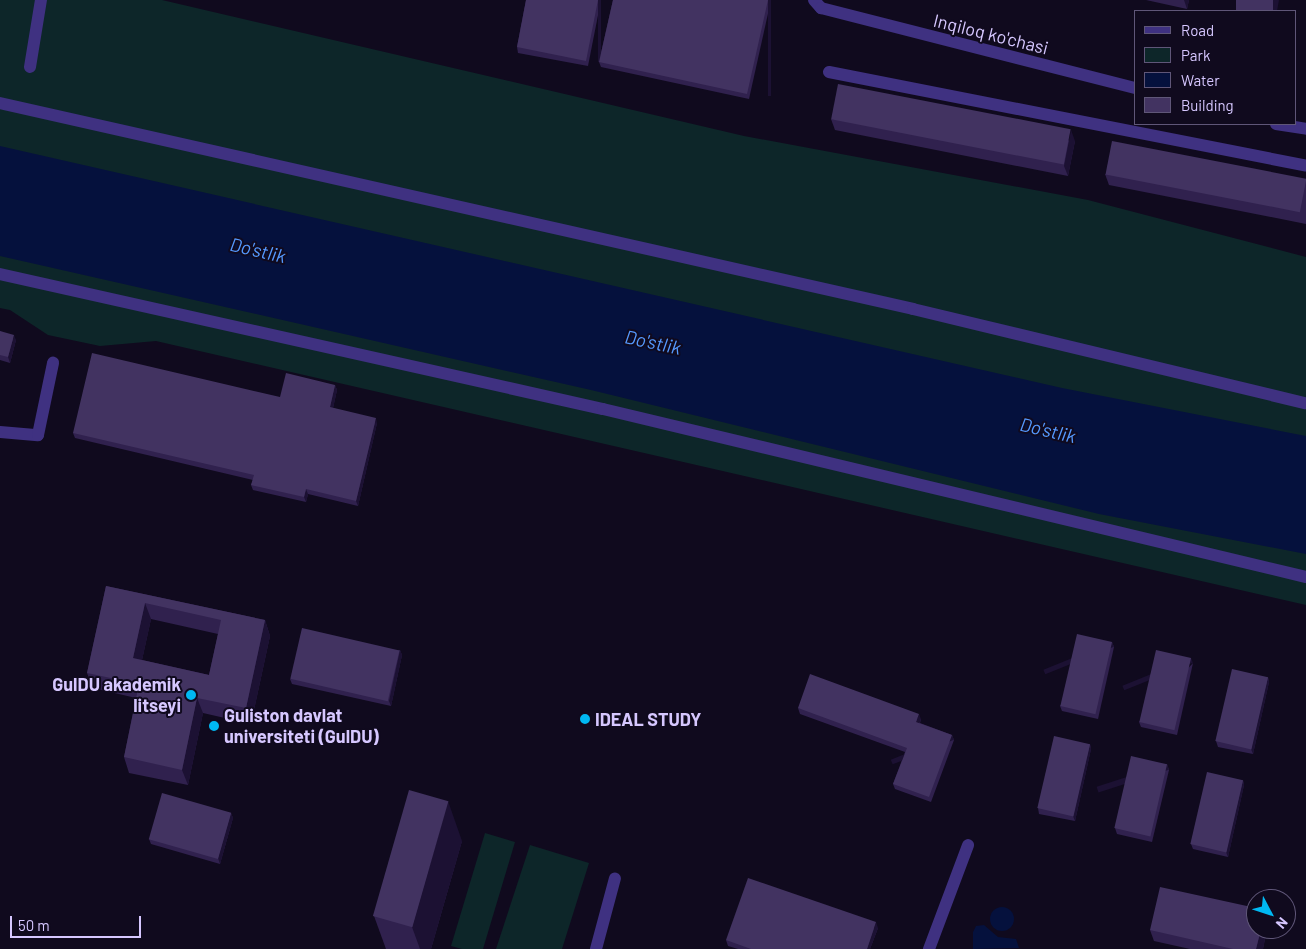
<!DOCTYPE html>
<style>
body{margin:0}
#map{position:relative;width:1306px;height:949px;overflow:hidden;background:#100a1e;font-family:Barlow,sans-serif}
div>[style]{position:absolute}
.green>*{inset:0;background:#0d2629}
.water>*{inset:0;background:#05113d}
.round{border-radius:50%}
.minor>*{height:12px;margin:-6px;padding:0 6px;transform-origin:6px;border-radius:6px;background:#3f3181}
.wall>*{inset:0;background:#30214e}
.shaded-wall>*{inset:0;background:#1c1133;transform-origin:0 0}
.building>*{inset:0;background:#423361;transform-origin:0 0}
.dots>*{width:14px;height:14px;translate:-50% -50%;box-sizing:border-box;border:2px solid #100a1e;border-radius:50%}
span{translate:-50% -50%;white-space:nowrap;text-align:center;line-height:1.15;-webkit-text-stroke:4px #100a1e;paint-order:stroke}
.street-label{font-size:18px;color:#d6c7ff}
.poi-label{font-size:18px;color:#d6c7ff;font-weight:700}
.right{translate:-100% -50%;text-align:right}
.left{translate:0 -50%;text-align:left}
.water-label{font-size:19px;color:#59f;font-style:italic}
.legend{position:absolute;left:1134px;top:10px;width:162px;height:115px;box-sizing:border-box;background:#100a1e;border:1px solid #5f5678;margin:0;padding:6px 9px;list-style:none;font-size:15px;color:#d6c7ff}
.legend li{display:flex;align-items:center;gap:10px;height:25px}
.legend b{width:25px;border:1px solid #5f5678}
.north{position:absolute;left:1246px;top:889px;width:50px;height:50px;box-sizing:border-box;background:#100a1e;border:1px solid #5f5678;border-radius:50%;rotate:130deg;font-size:14px;font-weight:700;line-height:20px;text-align:center;color:#d6c7ff}
.north::after{content:'';display:block;margin:auto;width:18px;height:22px;background:#00b8f2;clip-path:polygon(50% 0,100% 100%,50% 72%,0 100%)}
.scale{position:absolute;left:10px;top:916px;width:131px;height:22px;box-sizing:border-box;border:2px solid #d6c7ff;border-top:0;padding-left:6px;font-size:15px;line-height:18px;white-space:nowrap;color:#d6c7ff;-webkit-text-stroke:4px #100a1e;paint-order:stroke}
</style>
<div id="map">
<div class="green">
<i style="clip-path:polygon(0 0,162px 0,744px 136px,1088px 200px,1306px 257px,1306px 605px,156px 341px,100px 346px,48px 335px,10px 310px,0 308px)"></i>
<i style="clip-path:polygon(485px 833px,515px 842px,483px 949px,462px 949px,451px 946px)"></i>
<i style="clip-path:polygon(530px 845px,589px 863px,562px 949px,496px 949px)"></i>
</div>
<div class="water">
<i style="clip-path:polygon(0 146px,1062px 388px,1306px 436px,1306px 554px,1099px 514px,591px 390px,0 256px)"></i>
<i class="round" style="left:990px;top:907px;width:24px;height:24px"></i>
<i style="clip-path:polygon(984px 925px,998px 937px,1016px 939px,1019px 948px,973px 949px,973px 932px,976px 926px)"></i>
</div>
<div class="minor">
<i style="left:814px;top:0;width:11px;rotate:49deg"></i>
<i style="left:821px;top:8px;width:324px;rotate:14.3deg"></i>
<i style="left:30px;top:67px;width:68px;rotate:-80.7deg"></i>
<i style="left:829px;top:72px;width:486px;rotate:11.1deg"></i>
<i style="left:0;top:103px;width:936px;rotate:12.71deg"></i>
<i style="left:913px;top:309px;width:404px;rotate:13.5deg"></i>
<i style="left:1276px;top:124px;width:30px;rotate:9deg"></i>
<i style="left:0;top:274px;width:618px;rotate:12.62deg"></i>
<i style="left:603px;top:409px;width:723px;rotate:13.44deg"></i>
<i style="left:0;top:432px;width:38px;rotate:5deg"></i>
<i style="left:38px;top:435px;width:74px;rotate:-78.2deg"></i>
<i style="left:596px;top:949px;width:73px;rotate:-75deg"></i>
<i style="left:929px;top:949px;width:111px;rotate:-69.4deg"></i>
</div>
<div class="wall">
<i style="clip-path:polygon(526px 0,601px 0,588px 66px,518px 53px,517px 47px)"></i>
<i style="clip-path:polygon(613px 0,771px 0,749px 99px,601px 67px,599px 62px)"></i>
<i style="clip-path:polygon(1146px 0,1189px 0,1187px 9px)"></i>
<i style="clip-path:polygon(831px 119px,1075px 141px,1068px 176px,835px 130px)"></i>
<i style="clip-path:polygon(1105px 174px,1306px 180px,1306px 224px,1109px 185px)"></i>
<i style="clip-path:polygon(0 331px,16px 340px,10px 363px,0 360px)"></i>
<i style="clip-path:polygon(335px 385px,337px 390px,333px 408px,377px 423px,358px 506px,308px 494px,306px 502px,253px 490px,251px 485px,253px 480px,75px 438px,73px 433px,280px 397px)"></i>
<i style="clip-path:polygon(evenodd,106px 586px,265px 620px,270px 636px,251px 724px,203px 713px,188px 785px,129px 773px,124px 757px,136px 698px,93px 688px,87px 673px,106px 586px,151px 619px,218px 634px,209px 675px,142px 660px,151px 619px)"></i>
<i style="clip-path:polygon(1112px 642px,1114px 647px,1098px 719px,1062px 711px,1060px 706px)"></i>
<i style="clip-path:polygon(400px 650px,402px 655px,391px 706px,292px 684px,290px 679px)"></i>
<i style="clip-path:polygon(1193px 663px,1177px 735px,1141px 727px,1139px 722px)"></i>
<i style="clip-path:polygon(1268px 677px,1269px 682px,1253px 754px,1218px 747px,1216px 741px)"></i>
<i style="clip-path:polygon(798px 708px,921px 719px,920px 723px,952px 735px,954px 740px,931px 802px,895px 789px,893px 784px,905px 752px,800px 714px)"></i>
<i style="clip-path:polygon(1090px 744px,1091px 749px,1075px 821px,1039px 814px,1038px 808px)"></i>
<i style="clip-path:polygon(1167px 764px,1169px 770px,1152px 842px,1117px 834px,1115px 828px)"></i>
<i style="clip-path:polygon(1243px 780px,1244px 785px,1228px 857px,1193px 849px,1191px 844px)"></i>
<i style="clip-path:polygon(231px 813px,233px 818px,220px 864px,151px 844px,149px 839px)"></i>
<i style="clip-path:polygon(462px 841px,431px 949px,386px 949px,374px 916px)"></i>
<i style="clip-path:polygon(878px 928px,870px 949px,738px 949px,728px 946px,726px 940px)"></i>
<i style="clip-path:polygon(1267px 929px,1263px 949px,1190px 949px,1154px 941px,1150px 930px)"></i>
</div>
<div class="shaded-wall">
<i style="left:598px;top:0;width:3px;height:62px"></i>
<i style="left:768px;top:0;width:3px;height:96px"></i>
<i style="clip-path:polygon(1184px 0,1189px 0,1187px 9px)"></i>
<i style="clip-path:polygon(1273px 0,1279px 0,1277px 11px,1271px 11px)"></i>
<i style="clip-path:polygon(1071px 130px,1075px 141px,1068px 176px,1064px 166px)"></i>
<i style="clip-path:polygon(14px 335px,16px 340px,10px 363px,8px 357px)"></i>
<i style="clip-path:polygon(335px 385px,337px 390px,332px 413px,330px 407px)"></i>
<i style="clip-path:polygon(376px 418px,377px 423px,358px 506px,356px 501px)"></i>
<i style="clip-path:polygon(306px 489px,308px 494px,306px 502px,304px 497px)"></i>
<i style="clip-path:polygon(145px 603px,151px 619px,139px 674px,133px 658px)"></i>
<i style="clip-path:polygon(265px 620px,270px 636px,251px 724px,246px 708px)"></i>
<i style="left:1112px;top:642px;width:5px;height:74px;rotate:68deg"></i>
<i style="clip-path:polygon(400px 650px,402px 655px,391px 706px,389px 701px)"></i>
<i style="left:1191px;top:658px;width:5px;height:74px;rotate:68deg"></i>
<i style="clip-path:polygon(1268px 677px,1269px 682px,1253px 754px,1251px 749px)"></i>
<i style="clip-path:polygon(197px 698px,203px 713px,188px 785px,182px 770px)"></i>
<i style="clip-path:polygon(919px 714px,921px 719px,918px 727px,916px 722px)"></i>
<i style="left:952px;top:735px;width:5px;height:66px;rotate:68deg"></i>
<i style="clip-path:polygon(1090px 744px,1091px 749px,1075px 821px,1073px 816px)"></i>
<i style="left:1167px;top:764px;width:6px;height:74px;rotate:72deg"></i>
<i style="clip-path:polygon(1243px 780px,1244px 785px,1228px 857px,1226px 852px)"></i>
<i style="clip-path:polygon(448px 801px,462px 841px,431px 949px,420px 949px,412px 927px)"></i>
<i style="clip-path:polygon(231px 813px,233px 818px,220px 864px,218px 858px)"></i>
<i style="clip-path:polygon(876px 922px,878px 928px,870px 949px,867px 949px)"></i>
<i style="clip-path:polygon(1261px 929px,1267px 929px,1263px 949px,1256px 949px)"></i>
</div>
<div class="building">
<i style="clip-path:polygon(526px 0,598px 0,586px 61px,517px 47px)"></i>
<i style="clip-path:polygon(613px 0,768px 0,747px 94px,599px 62px)"></i>
<i style="left:1236px;top:0;width:37px;height:11px"></i>
<i style="left:838px;top:84px;width:237px;height:36px;rotate:11deg"></i>
<i style="left:1112px;top:141px;width:198px;height:34px;rotate:11deg"></i>
<i style="clip-path:polygon(0 331px,14px 335px,8px 357px,0 355px)"></i>
<i style="clip-path:polygon(92px 353px,280px 397px,286px 373px,335px 385px,330px 407px,376px 418px,356px 501px,306px 489px,304px 497px,251px 485px,254px 475px,73px 433px)"></i>
<i style="clip-path:polygon(evenodd,106px 586px,265px 620px,246px 708px,197px 698px,182px 770px,124px 757px,139px 684px,87px 673px,106px 586px,145px 603px,221px 620px,209px 675px,133px 658px,145px 603px)"></i>
<i style="left:302px;top:628px;width:100px;height:52px;rotate:13deg"></i>
<i style="left:1077px;top:634px;width:36px;height:74px;rotate:13deg"></i>
<i style="left:1156px;top:650px;width:36px;height:74px;rotate:13deg"></i>
<i style="left:1232px;top:669px;width:37px;height:74px;rotate:13deg"></i>
<i style="clip-path:polygon(810px 674px,919px 714px,916px 722px,952px 735px,929px 797px,893px 784px,907px 748px,798px 708px)"></i>
<i style="left:1054px;top:736px;width:37px;height:74px;rotate:13deg"></i>
<i style="left:1131px;top:756px;width:37px;height:74px;rotate:13deg"></i>
<i style="left:1207px;top:772px;width:37px;height:74px;rotate:13deg"></i>
<i style="left:409px;top:790px;width:41px;height:131px;rotate:16deg"></i>
<i style="left:162px;top:793px;width:72px;height:48px;rotate:16deg"></i>
<i style="clip-path:polygon(748px 878px,876px 922px,867px 949px,751px 949px,726px 940px)"></i>
<i style="clip-path:polygon(1160px 887px,1256px 908px,1256px 929px,1261px 929px,1256px 949px,1233px 949px,1150px 930px)"></i>
</div>
<div class="dots">
<i style="left:191px;top:695px;background:#00b8f2"></i>
<i style="left:585px;top:719px;background:#00b8f2"></i>
<i style="left:214px;top:726px;background:#00b8f2"></i>
</div>
<div class="street-label">
<span style="left:991px;top:34px;rotate:14deg">Inqiloq ko'chasi</span>
</div>
<div class="poi-label">
<span class="right" style="left:181px;top:695px">GulDU akademik<br>litseyi</span>
<span class="left" style="left:224px;top:726px">Guliston davlat<br>universiteti (GulDU)</span>
<span class="left" style="left:595px;top:719px">IDEAL STUDY</span>
</div>
<div class="water-label">
<span style="left:258px;top:250px;rotate:13deg">Do'stlik</span>
<span style="left:653px;top:342px;rotate:12deg">Do'stlik</span>
<span style="left:1048px;top:430px;rotate:13deg">Do'stlik</span>
</div>
<ul class="legend">
<li><b style="height:6px;background:#3f3181"></b>Road</li>
<li><b style="height:14px;background:#0d2629"></b>Park</li>
<li><b style="height:14px;background:#05113d"></b>Water</li>
<li><b style="height:14px;background:#423361"></b>Building</li>
</ul>
<div class="north">N</div>
<div class="scale">50 m</div>
</div>
